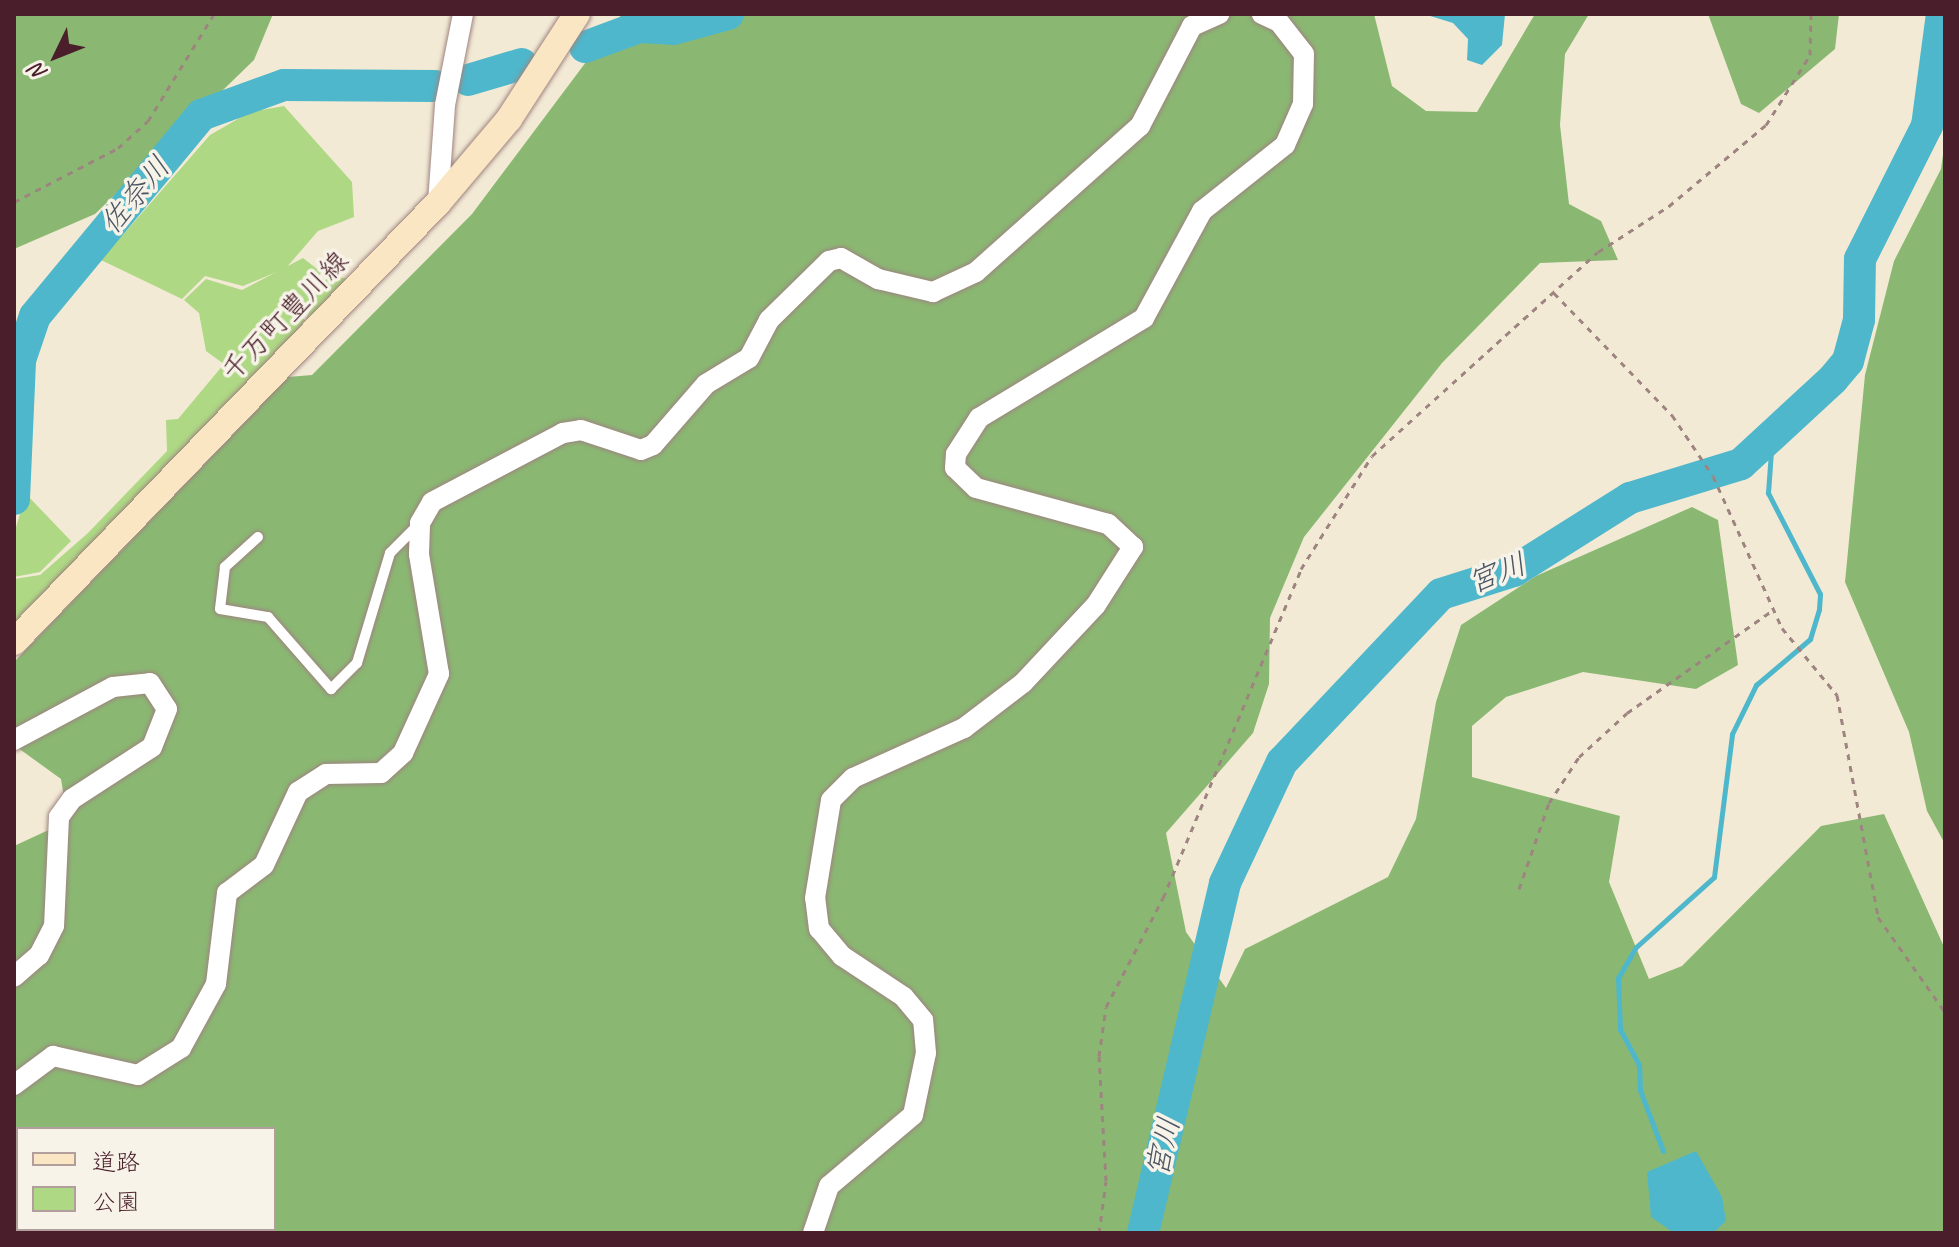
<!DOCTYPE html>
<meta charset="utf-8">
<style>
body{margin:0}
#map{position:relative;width:1959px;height:1247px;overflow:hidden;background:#f3ead5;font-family:Caveat,"Klee One",sans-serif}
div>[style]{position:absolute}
.green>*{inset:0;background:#aed884}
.forest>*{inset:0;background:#8ab872}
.water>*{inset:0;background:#4eb7cb}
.stream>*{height:5px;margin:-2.5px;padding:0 2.5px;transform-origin:2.5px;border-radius:2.5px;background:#4eb7cb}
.river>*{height:32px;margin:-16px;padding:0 16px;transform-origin:16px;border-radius:16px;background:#4eb7cb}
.path>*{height:3px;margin-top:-1.5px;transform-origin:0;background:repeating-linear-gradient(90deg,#9e8480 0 6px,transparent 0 12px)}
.roads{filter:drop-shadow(0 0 2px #9e8480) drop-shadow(0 0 2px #9e8480)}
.service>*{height:10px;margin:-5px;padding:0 5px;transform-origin:5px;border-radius:5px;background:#fff}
.minor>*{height:20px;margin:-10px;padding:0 10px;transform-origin:10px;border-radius:10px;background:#fff}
.secondary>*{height:26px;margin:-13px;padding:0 13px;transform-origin:13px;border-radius:13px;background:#fbe6c4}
span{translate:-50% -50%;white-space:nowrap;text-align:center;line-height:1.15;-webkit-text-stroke:7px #f7f3e8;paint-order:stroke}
.street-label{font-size:28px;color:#4a1f2b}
.water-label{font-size:30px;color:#4b5463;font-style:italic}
.frame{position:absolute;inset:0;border:16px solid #4a1f2b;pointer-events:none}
.legend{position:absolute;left:16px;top:1127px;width:260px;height:104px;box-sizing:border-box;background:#f7f3e8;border:2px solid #b29e9c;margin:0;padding:10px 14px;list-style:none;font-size:24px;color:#4a1f2b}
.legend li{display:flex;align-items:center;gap:16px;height:40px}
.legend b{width:40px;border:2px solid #b29e9c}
.north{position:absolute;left:16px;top:16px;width:80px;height:80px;-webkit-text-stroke:6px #f7f3e8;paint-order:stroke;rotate:227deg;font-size:22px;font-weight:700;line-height:32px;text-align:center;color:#4a1f2b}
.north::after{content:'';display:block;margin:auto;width:28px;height:36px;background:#4a1f2b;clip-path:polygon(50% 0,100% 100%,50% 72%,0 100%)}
</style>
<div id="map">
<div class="green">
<i style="clip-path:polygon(284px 106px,352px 182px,354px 217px,318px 231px,286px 268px,243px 286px,205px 276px,182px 299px,101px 260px,210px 135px,250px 112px)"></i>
<i style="clip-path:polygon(303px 258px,321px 272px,302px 318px,311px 324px,14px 626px,14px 579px,40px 575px,88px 533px,167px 451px,166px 420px,178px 419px,224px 364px,206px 351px,199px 313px,184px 300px,206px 279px,242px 290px)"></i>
<i style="clip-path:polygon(325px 274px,353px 280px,312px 323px,306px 319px)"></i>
<i style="clip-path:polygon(26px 494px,71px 541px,40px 572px,14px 577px,14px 534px)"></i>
</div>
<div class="forest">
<i style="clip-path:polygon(14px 14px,273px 14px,254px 60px,95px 214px,14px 249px)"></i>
<i style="clip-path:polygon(evenodd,622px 14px,1374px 14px,1392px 86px,1426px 111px,1477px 112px,1535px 14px,1589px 14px,1565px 54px,1560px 125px,1569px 204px,1601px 221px,1618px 260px,1540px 263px,1442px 363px,1304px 537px,1270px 618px,1269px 684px,1253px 733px,1166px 833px,1186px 932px,1226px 988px,1245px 949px,1388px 877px,1416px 819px,1436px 702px,1461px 625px,1536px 576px,1692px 507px,1718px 520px,1738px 665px,1696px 689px,1583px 672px,1506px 697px,1472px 726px,1472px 777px,1620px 816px,1609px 882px,1649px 979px,1682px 966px,1821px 826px,1884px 814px,1945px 949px,1945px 1233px,14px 1233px,14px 846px,68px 821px,61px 779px,14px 745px,14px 662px,288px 377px,312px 375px,472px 214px,622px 14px,18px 1129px,274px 1129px,274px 1229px,18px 1229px,18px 1129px)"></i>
<i style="clip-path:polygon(1708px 14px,1839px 14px,1835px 49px,1759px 113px,1741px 104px)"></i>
<i style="clip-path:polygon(1945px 140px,1945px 844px,1927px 811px,1909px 732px,1845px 582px,1865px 375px,1894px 261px,1941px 169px)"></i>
</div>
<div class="water">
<i style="clip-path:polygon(1505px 14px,1502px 45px,1482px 65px,1467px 60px,1468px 39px,1453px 23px,1427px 15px)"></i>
<i style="clip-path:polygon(1696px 1151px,1722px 1197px,1726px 1221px,1713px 1233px,1674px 1233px,1651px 1217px,1647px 1172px)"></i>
</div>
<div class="stream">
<i style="left:1663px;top:1151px;width:65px;rotate:-110.7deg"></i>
<i style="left:1640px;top:1090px;width:25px;rotate:-92deg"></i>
<i style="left:1639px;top:1065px;width:40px;rotate:-118deg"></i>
<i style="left:1620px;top:1030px;width:52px;rotate:-92.2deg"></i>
<i style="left:1618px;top:978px;width:34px;rotate:-60deg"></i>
<i style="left:1635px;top:948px;width:106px;rotate:-41.9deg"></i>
<i style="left:1714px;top:877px;width:144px;rotate:-82.8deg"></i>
<i style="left:1732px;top:734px;width:55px;rotate:-63.9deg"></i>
<i style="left:1756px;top:685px;width:71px;rotate:-40.4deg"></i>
<i style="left:1810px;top:639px;width:31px;rotate:-73deg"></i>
<i style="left:1819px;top:609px;width:15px;rotate:-86deg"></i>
<i style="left:1820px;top:594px;width:114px;rotate:-117.2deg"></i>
<i style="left:1768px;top:493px;width:56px;rotate:-85.9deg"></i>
</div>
<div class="river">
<i style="left:585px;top:47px;width:58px;rotate:-20.3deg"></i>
<i style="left:639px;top:27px;width:34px;rotate:3deg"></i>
<i style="left:673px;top:29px;width:57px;rotate:-15.3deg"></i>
<i style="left:468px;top:80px;width:56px;rotate:-16.5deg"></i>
<i style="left:14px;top:499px;width:139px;rotate:-87.5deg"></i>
<i style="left:20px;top:360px;width:46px;rotate:-71.2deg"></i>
<i style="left:35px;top:316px;width:261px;rotate:-50.4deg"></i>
<i style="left:201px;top:115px;width:88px;rotate:-19.9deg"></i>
<i style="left:284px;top:85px;width:151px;rotate:0.4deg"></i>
<i style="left:1143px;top:1233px;width:359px;rotate:-76.8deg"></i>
<i style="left:1225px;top:883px;width:134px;rotate:-64.8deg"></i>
<i style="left:1282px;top:762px;width:231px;rotate:-46.6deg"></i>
<i style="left:1441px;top:594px;width:77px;rotate:-17.5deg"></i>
<i style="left:1514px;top:571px;width:137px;rotate:-32.2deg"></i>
<i style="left:1630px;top:498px;width:116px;rotate:-17deg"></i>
<i style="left:1741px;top:464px;width:125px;rotate:-42.7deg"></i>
<i style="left:1833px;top:379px;width:23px;rotate:-50deg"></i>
<i style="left:1848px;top:361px;width:42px;rotate:-75deg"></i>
<i style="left:1859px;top:320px;width:61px;rotate:-89.1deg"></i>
<i style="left:1860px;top:259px;width:149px;rotate:-63.3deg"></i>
<i style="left:1927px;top:126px;width:113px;rotate:-82.4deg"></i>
</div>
<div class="path">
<i style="left:14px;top:202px;width:117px;rotate:-27.4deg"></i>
<i style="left:118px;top:148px;width:40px;rotate:-42deg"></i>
<i style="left:148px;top:121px;width:126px;rotate:-58.3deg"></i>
<i style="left:1554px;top:293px;width:170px;rotate:46deg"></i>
<i style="left:1672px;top:415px;width:73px;rotate:56.1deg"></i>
<i style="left:1713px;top:476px;width:167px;rotate:65.6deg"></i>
<i style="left:1782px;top:628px;width:87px;rotate:50.6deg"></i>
<i style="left:1837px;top:695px;width:226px;rotate:79.5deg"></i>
<i style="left:1878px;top:917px;width:116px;rotate:54.8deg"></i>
<i style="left:1519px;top:889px;width:91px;rotate:-70.8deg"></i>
<i style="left:1549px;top:803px;width:55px;rotate:-56.9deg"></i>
<i style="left:1579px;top:757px;width:65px;rotate:-42.5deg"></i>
<i style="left:1627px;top:713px;width:179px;rotate:-35.2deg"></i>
<i style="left:1099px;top:1233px;width:52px;rotate:-82.3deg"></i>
<i style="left:1106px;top:1181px;width:125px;rotate:-93.2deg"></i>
<i style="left:1099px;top:1056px;width:49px;rotate:-81.9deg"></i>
<i style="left:1106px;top:1007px;width:123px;rotate:-62.4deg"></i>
<i style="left:1163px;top:898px;width:357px;rotate:-67.2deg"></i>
<i style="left:1301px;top:569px;width:133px;rotate:-57.9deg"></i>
<i style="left:1372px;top:456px;width:304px;rotate:-42.1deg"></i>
<i style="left:1598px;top:252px;width:85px;rotate:-32.9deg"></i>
<i style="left:1669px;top:206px;width:126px;rotate:-39.9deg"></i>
<i style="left:1766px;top:125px;width:83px;rotate:-57.8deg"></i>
<i style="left:1810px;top:55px;width:41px;rotate:-88.6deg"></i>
</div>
<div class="roads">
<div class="service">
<i style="left:258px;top:537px;width:45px;rotate:137.7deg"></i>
<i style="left:225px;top:567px;width:42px;rotate:96.8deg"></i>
<i style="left:220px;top:609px;width:49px;rotate:9.5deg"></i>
<i style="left:268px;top:617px;width:96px;rotate:48.8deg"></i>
<i style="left:331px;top:689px;width:37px;rotate:-45deg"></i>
<i style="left:357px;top:663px;width:115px;rotate:-73.3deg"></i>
<i style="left:390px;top:553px;width:42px;rotate:-45deg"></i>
</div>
<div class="minor">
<i style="left:438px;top:203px;width:98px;rotate:-85.9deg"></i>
<i style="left:445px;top:105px;width:93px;rotate:-78.8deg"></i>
<i style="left:14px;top:740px;width:112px;rotate:-28.2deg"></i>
<i style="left:113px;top:687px;width:37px;rotate:-6deg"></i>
<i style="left:150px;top:683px;width:31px;rotate:57deg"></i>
<i style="left:167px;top:709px;width:41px;rotate:111.5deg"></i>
<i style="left:152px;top:747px;width:95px;rotate:147deg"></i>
<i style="left:72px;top:799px;width:22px;rotate:126deg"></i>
<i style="left:59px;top:817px;width:109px;rotate:92.6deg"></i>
<i style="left:54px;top:926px;width:33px;rotate:117deg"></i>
<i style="left:39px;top:955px;width:33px;rotate:139deg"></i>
<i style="left:14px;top:1085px;width:49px;rotate:-36.6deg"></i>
<i style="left:53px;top:1056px;width:87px;rotate:12.6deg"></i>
<i style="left:138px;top:1075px;width:51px;rotate:-32.1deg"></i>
<i style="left:181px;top:1048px;width:73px;rotate:-61.3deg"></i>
<i style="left:216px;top:984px;width:92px;rotate:-83.1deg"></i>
<i style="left:227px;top:893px;width:46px;rotate:-37.1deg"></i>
<i style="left:264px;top:865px;width:81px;rotate:-65deg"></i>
<i style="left:298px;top:792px;width:33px;rotate:-33deg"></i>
<i style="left:326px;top:774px;width:55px;rotate:-1deg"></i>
<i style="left:381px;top:773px;width:30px;rotate:-42deg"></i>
<i style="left:403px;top:753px;width:87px;rotate:-65.5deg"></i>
<i style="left:439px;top:674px;width:122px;rotate:-99.5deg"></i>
<i style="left:419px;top:554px;width:31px;rotate:-88deg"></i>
<i style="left:420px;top:523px;width:24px;rotate:-60deg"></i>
<i style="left:432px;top:502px;width:148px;rotate:-27.8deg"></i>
<i style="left:563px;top:433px;width:18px;rotate:-9deg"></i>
<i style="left:581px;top:430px;width:63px;rotate:18.4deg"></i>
<i style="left:641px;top:450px;width:13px;rotate:-23deg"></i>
<i style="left:653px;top:445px;width:81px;rotate:-49deg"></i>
<i style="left:706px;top:384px;width:50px;rotate:-31.2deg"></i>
<i style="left:749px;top:358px;width:43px;rotate:-62.2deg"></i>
<i style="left:769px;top:320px;width:84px;rotate:-44.5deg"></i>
<i style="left:829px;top:261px;width:12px;rotate:-14deg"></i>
<i style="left:841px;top:258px;width:43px;rotate:29.6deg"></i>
<i style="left:878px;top:279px;width:57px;rotate:13.3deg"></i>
<i style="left:933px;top:292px;width:47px;rotate:-24.9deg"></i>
<i style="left:976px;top:272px;width:220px;rotate:-41.7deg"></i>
<i style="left:1140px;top:126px;width:113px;rotate:-62.5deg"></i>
<i style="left:1192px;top:26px;width:30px;rotate:-24deg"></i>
<i style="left:813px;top:1233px;width:50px;rotate:-71.2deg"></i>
<i style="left:829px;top:1186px;width:110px;rotate:-40.2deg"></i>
<i style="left:913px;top:1115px;width:63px;rotate:-78.2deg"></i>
<i style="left:926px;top:1053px;width:33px;rotate:-95deg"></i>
<i style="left:923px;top:1020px;width:30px;rotate:-130deg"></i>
<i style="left:904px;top:997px;width:74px;rotate:-146.5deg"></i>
<i style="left:842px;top:956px;width:35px;rotate:-130deg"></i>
<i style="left:819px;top:929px;width:31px;rotate:-97deg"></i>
<i style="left:815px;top:898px;width:99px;rotate:-80.7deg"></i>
<i style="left:831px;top:800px;width:31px;rotate:-45deg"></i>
<i style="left:853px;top:778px;width:122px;rotate:-24.2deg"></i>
<i style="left:964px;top:728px;width:74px;rotate:-37.3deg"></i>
<i style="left:1023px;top:683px;width:107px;rotate:-46.9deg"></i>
<i style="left:1096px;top:605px;width:69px;rotate:-57.5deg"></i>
<i style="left:1133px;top:547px;width:34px;rotate:-137deg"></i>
<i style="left:1108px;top:524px;width:137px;rotate:-164.7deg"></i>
<i style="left:976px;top:488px;width:29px;rotate:-136deg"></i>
<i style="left:955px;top:468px;width:14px;rotate:-86deg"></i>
<i style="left:956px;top:454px;width:43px;rotate:-57.4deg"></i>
<i style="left:979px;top:418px;width:193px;rotate:-31.2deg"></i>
<i style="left:1144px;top:318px;width:122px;rotate:-61.5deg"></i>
<i style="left:1202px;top:211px;width:106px;rotate:-38.5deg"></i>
<i style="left:1285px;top:145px;width:45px;rotate:-66.3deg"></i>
<i style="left:1303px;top:104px;width:50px;rotate:-88.9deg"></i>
<i style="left:1304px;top:54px;width:41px;rotate:-128deg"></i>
<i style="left:1279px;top:22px;width:19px;rotate:-155deg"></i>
</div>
<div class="secondary">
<i style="left:14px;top:642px;width:610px;rotate:-46deg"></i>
<i style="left:438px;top:203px;width:110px;rotate:-49.8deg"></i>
<i style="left:509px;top:119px;width:125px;rotate:-57.1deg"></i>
</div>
</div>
<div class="street-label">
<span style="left:285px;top:316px;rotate:-46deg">千万町豊川線</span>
</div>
<div class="water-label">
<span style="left:135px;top:195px;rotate:-50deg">佐奈川</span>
<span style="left:1497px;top:573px;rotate:-21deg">宮川</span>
<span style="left:1163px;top:1147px;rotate:-77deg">宮川</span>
</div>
<div class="frame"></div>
<ul class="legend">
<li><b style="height:10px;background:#fbe6c4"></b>道路</li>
<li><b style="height:22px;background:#aed884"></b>公園</li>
</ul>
<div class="north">N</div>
</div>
